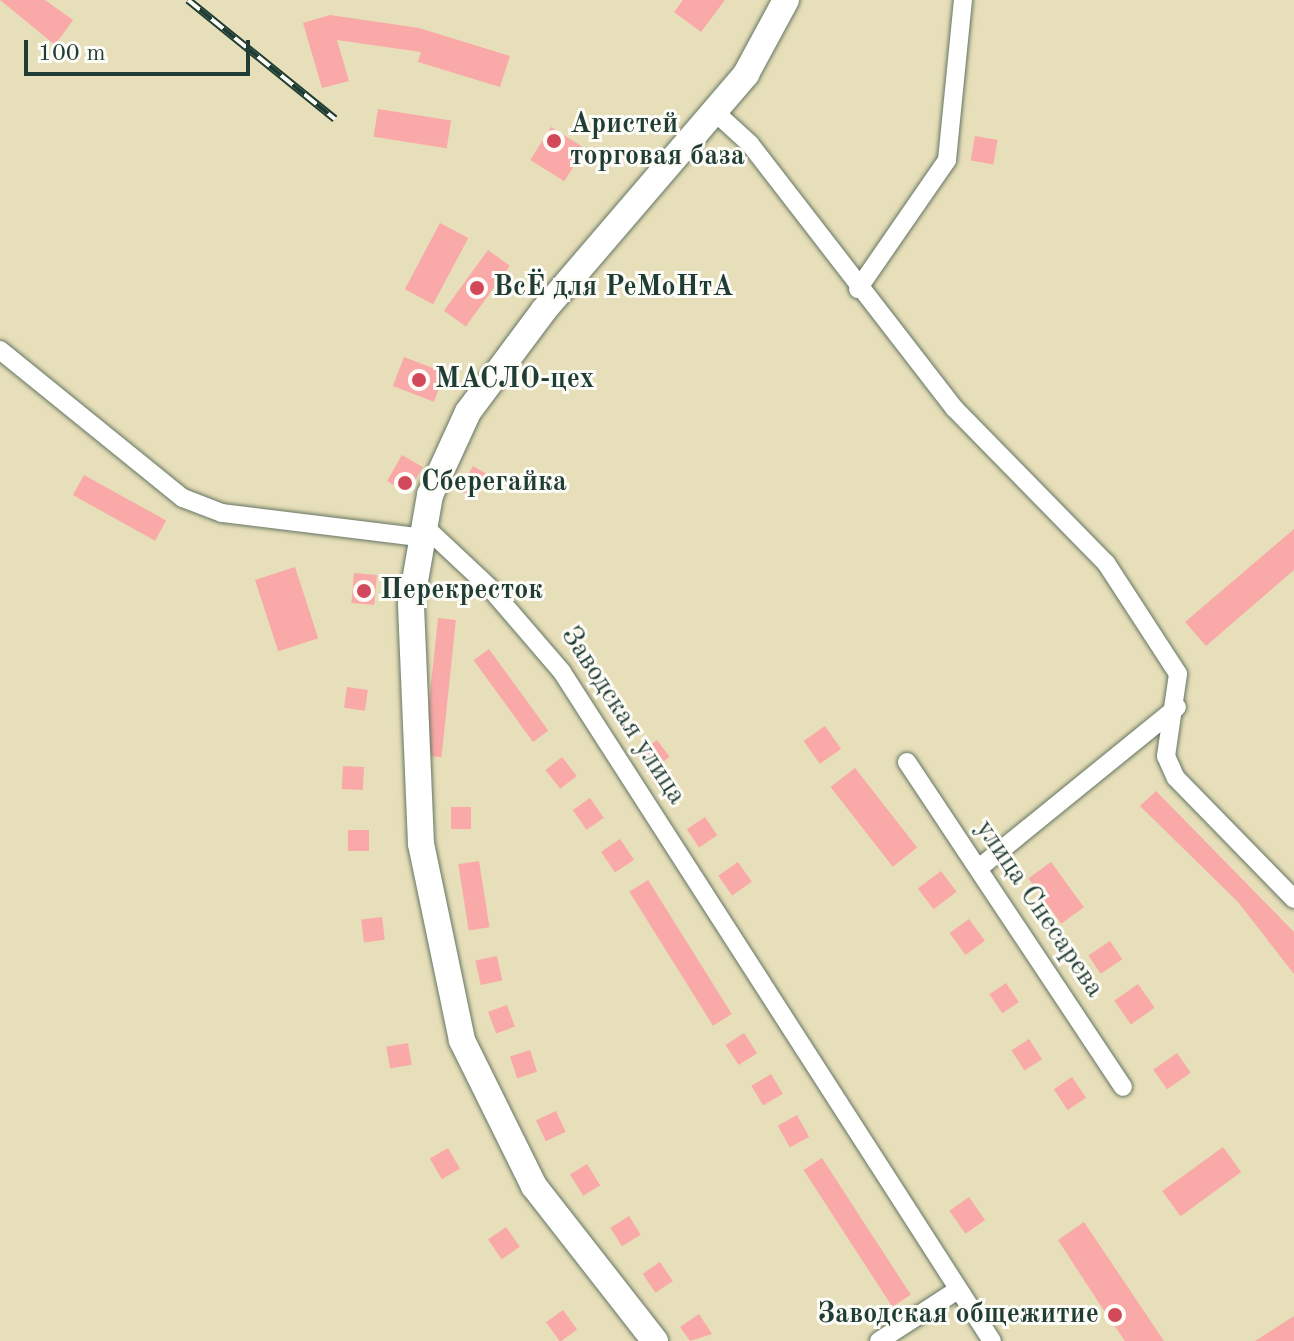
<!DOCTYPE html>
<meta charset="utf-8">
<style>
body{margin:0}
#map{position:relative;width:1294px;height:1341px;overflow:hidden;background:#e7dfb9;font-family:"Old Standard TT",serif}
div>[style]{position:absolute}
.building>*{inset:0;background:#f9a9a7;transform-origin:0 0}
.roads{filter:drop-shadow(0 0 2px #657663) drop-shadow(0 0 2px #657663)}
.minor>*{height:18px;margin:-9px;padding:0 9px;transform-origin:9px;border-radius:9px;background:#fff}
.secondary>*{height:26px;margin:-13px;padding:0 13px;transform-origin:13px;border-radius:13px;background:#fff}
.rail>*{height:8px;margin-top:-4px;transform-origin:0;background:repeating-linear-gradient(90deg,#fdfcf7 0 15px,#1f3d34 0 30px);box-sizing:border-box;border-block:2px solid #1f3d34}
.dots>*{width:22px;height:22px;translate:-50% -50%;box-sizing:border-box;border:4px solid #fdfcf7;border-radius:50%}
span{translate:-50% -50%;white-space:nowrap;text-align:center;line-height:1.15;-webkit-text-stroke:6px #fdfcf7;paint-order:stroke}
.poi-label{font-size:28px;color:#1f3d34;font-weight:700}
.left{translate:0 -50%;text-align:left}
.right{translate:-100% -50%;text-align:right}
.street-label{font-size:28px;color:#1f3d34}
.scale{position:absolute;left:24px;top:40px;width:226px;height:36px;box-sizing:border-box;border:4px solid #1f3d34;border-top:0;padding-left:10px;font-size:24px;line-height:28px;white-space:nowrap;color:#1f3d34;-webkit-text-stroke:6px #fdfcf7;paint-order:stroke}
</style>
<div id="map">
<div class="building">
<i style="clip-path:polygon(0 0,45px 0,73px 20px,55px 45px)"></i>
<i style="clip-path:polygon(683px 0,725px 0,701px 32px,674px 12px)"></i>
<i style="clip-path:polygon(330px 15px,419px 28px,510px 56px,500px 87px,418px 62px,421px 52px,337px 40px,349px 81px,322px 88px,303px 23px)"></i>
<i style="left:378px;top:109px;width:74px;height:28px;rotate:9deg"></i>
<i style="left:551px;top:127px;width:40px;height:39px;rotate:32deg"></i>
<i style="left:975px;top:136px;width:23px;height:25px;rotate:10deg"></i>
<i style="left:440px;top:223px;width:32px;height:75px;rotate:28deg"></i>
<i style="left:488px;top:250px;width:27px;height:75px;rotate:36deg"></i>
<i style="left:404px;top:357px;width:44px;height:31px;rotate:21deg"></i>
<i style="left:402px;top:455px;width:24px;height:30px;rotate:30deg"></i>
<i style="left:473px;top:466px;width:16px;height:28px;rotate:30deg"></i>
<i style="left:84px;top:475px;width:94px;height:23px;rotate:29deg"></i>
<i style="clip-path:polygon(1294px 529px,1294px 570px,1206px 646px,1185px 622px)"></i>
<i style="left:295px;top:567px;width:75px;height:42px;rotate:72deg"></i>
<i style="left:354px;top:573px;width:23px;height:30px;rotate:5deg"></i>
<i style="left:438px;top:618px;width:18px;height:138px;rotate:6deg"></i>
<i style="left:489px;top:649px;width:101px;height:19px;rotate:54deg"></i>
<i style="left:347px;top:687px;width:21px;height:21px;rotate:8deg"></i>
<i style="left:825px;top:726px;width:28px;height:26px;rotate:55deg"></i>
<i style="left:657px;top:740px;width:21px;height:23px;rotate:53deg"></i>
<i style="left:562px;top:757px;width:24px;height:21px;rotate:52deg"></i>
<i style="left:343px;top:766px;width:21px;height:23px;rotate:3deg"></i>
<i style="left:855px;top:768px;width:101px;height:31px;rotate:52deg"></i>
<i style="clip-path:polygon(1156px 791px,1294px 932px,1294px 974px,1238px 902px,1140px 806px)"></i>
<i style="left:590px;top:798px;width:24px;height:21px;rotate:55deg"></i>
<i style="left:451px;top:807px;width:20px;height:22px"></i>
<i style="left:705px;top:817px;width:22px;height:22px;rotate:56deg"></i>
<i style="left:348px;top:830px;width:21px;height:21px"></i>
<i style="left:620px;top:839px;width:25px;height:23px;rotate:56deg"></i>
<i style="left:479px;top:861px;width:67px;height:21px;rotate:81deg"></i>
<i style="left:738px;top:862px;width:24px;height:24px;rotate:55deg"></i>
<i style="left:1051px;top:862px;width:56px;height:28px;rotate:54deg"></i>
<i style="left:941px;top:871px;width:26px;height:29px;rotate:53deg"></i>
<i style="left:648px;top:880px;width:158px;height:22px;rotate:58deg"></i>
<i style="left:382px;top:917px;width:23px;height:21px;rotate:83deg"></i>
<i style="left:969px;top:919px;width:27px;height:24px;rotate:54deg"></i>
<i style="left:1110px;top:941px;width:22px;height:26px;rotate:56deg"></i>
<i style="left:497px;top:956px;width:25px;height:22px;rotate:78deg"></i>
<i style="left:1006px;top:983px;width:23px;height:20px;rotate:56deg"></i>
<i style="left:1138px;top:984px;width:29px;height:29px;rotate:55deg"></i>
<i style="left:507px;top:1005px;width:23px;height:20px;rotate:70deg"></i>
<i style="left:744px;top:1033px;width:24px;height:22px;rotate:57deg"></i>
<i style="left:1029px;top:1039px;width:24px;height:21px;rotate:57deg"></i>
<i style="left:408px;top:1043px;width:22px;height:22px;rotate:80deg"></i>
<i style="left:530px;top:1050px;width:23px;height:21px;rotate:72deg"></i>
<i style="left:1177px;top:1053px;width:24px;height:29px;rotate:55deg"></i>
<i style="left:771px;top:1074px;width:23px;height:23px;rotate:59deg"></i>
<i style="left:1072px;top:1077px;width:25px;height:22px;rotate:56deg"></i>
<i style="left:556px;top:1111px;width:23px;height:22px;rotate:65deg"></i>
<i style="left:797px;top:1115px;width:25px;height:22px;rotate:61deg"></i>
<i style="left:1223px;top:1147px;width:31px;height:75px;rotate:54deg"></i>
<i style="left:448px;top:1148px;width:24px;height:21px;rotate:60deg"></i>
<i style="left:822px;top:1158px;width:163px;height:22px;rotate:57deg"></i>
<i style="left:587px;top:1164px;width:25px;height:20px;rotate:58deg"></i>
<i style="left:969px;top:1197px;width:28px;height:24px;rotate:55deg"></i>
<i style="left:629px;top:1216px;width:22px;height:22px;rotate:58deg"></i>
<i style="clip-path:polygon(1084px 1222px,1164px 1341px,1125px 1341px,1099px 1303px,1058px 1240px)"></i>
<i style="left:506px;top:1227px;width:24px;height:22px;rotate:55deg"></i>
<i style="left:660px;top:1262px;width:23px;height:21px;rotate:56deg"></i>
<i style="left:563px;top:1310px;width:24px;height:21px;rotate:54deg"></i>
<i style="clip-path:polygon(699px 1314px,712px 1334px,690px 1341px,680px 1327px)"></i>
<i style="clip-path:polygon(1294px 1316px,1294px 1341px,1255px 1341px)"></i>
</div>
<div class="roads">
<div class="minor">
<i style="left:715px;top:112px;width:47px;rotate:42.4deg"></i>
<i style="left:750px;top:144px;width:335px;rotate:52.3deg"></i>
<i style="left:955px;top:409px;width:216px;rotate:45.6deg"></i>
<i style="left:1106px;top:563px;width:132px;rotate:57deg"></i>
<i style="left:1178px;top:674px;width:83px;rotate:98.3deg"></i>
<i style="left:1166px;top:756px;width:24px;rotate:66deg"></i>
<i style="left:1176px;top:778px;width:169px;rotate:45.7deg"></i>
<i style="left:858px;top:289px;width:157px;rotate:-55.4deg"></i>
<i style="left:947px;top:160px;width:161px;rotate:-84.3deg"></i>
<i style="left:0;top:350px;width:235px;rotate:39deg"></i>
<i style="left:183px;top:498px;width:42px;rotate:21deg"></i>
<i style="left:222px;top:513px;width:197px;rotate:7deg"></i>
<i style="left:423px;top:525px;width:91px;rotate:43.2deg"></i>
<i style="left:489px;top:587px;width:112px;rotate:49.3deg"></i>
<i style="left:562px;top:672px;width:795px;rotate:57.27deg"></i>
<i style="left:907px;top:762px;width:390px;rotate:56.4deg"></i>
<i style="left:979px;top:868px;width:255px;rotate:-39.1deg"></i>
<i style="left:879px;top:1341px;width:92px;rotate:-33deg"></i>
</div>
<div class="secondary">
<i style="left:655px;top:1341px;width:197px;rotate:-128deg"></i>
<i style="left:534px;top:1186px;width:163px;rotate:-116.3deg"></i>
<i style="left:462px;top:1040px;width:200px;rotate:-101.8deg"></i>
<i style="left:421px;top:844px;width:240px;rotate:-92.4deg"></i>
<i style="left:411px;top:604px;width:111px;rotate:-80.1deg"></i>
<i style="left:430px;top:495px;width:91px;rotate:-65.4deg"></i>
<i style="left:468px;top:412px;width:127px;rotate:-53.3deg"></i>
<i style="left:544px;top:310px;width:311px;rotate:-49.4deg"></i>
<i style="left:746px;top:74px;width:84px;rotate:-61.6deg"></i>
</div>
</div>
<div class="rail">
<i style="left:188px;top:0;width:189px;rotate:39deg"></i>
</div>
<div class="dots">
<i style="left:554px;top:141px;background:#d1495b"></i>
<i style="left:477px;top:288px;background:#d1495b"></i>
<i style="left:419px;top:380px;background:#d1495b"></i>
<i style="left:405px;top:483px;background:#d1495b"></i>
<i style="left:364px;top:591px;background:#d1495b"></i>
<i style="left:1115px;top:1315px;background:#d1495b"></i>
</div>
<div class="poi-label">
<span class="left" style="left:570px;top:141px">Аристей<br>торговая база</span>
<span class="left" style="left:493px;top:288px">ВсЁ для РеМоНтА</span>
<span class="left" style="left:435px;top:380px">МАСЛО-цех</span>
<span class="left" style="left:421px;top:483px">Сберегайка</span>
<span class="left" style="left:380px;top:591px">Перекресток</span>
<span class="right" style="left:1099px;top:1315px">Заводская общежитие</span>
</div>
<div class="street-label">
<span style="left:623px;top:716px;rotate:57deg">Заводская улица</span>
<span style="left:1039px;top:909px;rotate:56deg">улица Снесарева</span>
</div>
<div class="scale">100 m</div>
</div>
